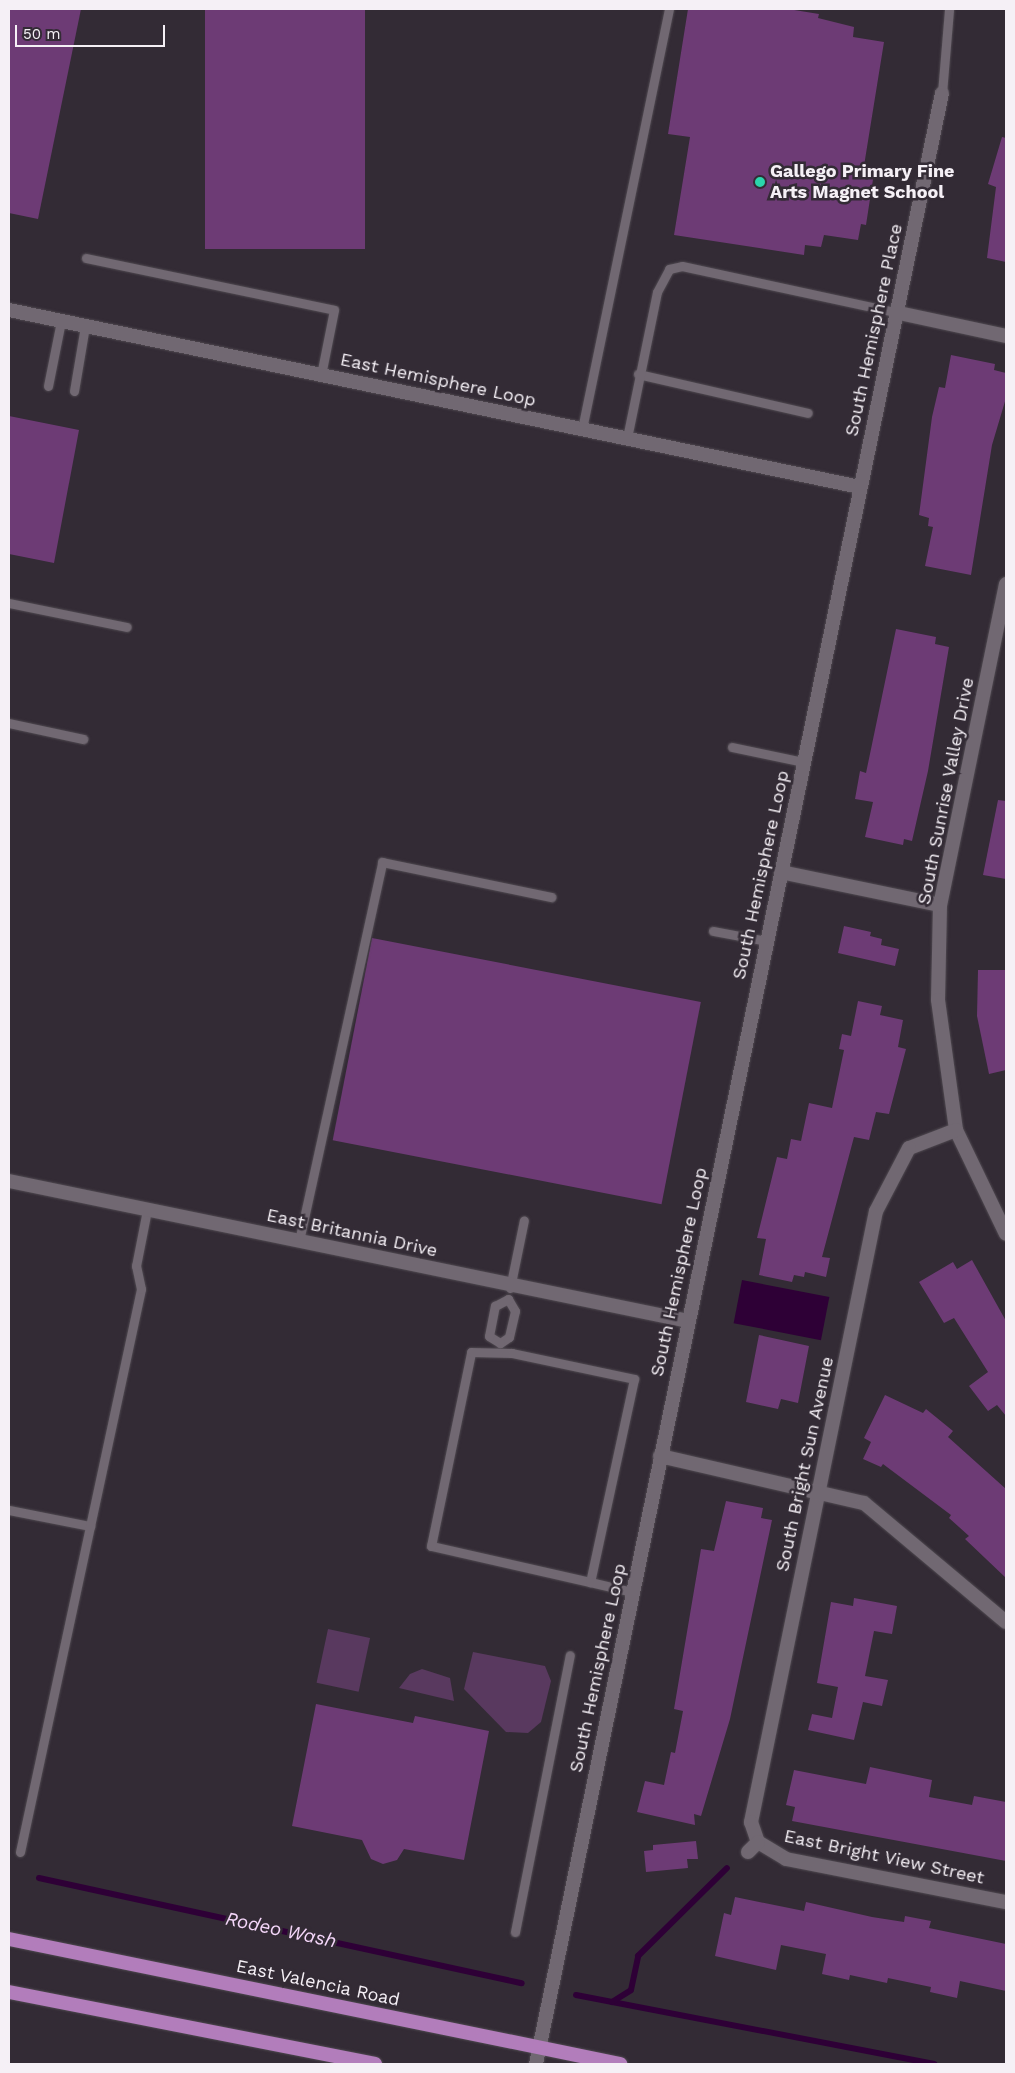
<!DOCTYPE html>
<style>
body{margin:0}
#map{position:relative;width:1015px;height:2073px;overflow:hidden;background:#332b35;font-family:"Work Sans",sans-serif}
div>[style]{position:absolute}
.green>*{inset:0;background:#59395f;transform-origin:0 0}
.water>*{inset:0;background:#2e0036;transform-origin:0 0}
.stream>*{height:6px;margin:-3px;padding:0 3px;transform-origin:3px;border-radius:3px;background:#2e0036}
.building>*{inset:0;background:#6d3b75;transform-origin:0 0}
.roads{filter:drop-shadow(0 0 1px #4f4950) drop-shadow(0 0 1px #4f4950)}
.service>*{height:9px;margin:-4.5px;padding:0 4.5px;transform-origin:4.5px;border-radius:4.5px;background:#716872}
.minor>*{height:14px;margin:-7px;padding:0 7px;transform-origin:7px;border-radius:7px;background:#716872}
.primary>*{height:14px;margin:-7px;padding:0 7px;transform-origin:7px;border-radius:7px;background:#b27dbb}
.dots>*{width:14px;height:14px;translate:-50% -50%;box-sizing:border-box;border:2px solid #332b35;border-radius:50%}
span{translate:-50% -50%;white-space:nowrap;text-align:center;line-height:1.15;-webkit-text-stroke:5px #332b35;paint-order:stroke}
.poi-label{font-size:18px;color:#f5f0f6;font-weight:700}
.left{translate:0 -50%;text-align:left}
.street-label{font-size:18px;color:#f5f0f6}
.water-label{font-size:19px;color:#f5d7fa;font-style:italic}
.frame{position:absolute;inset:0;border:10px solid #f5f0f6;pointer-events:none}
.scale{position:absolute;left:15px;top:25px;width:150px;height:22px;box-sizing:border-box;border:2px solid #f5f0f6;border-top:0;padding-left:6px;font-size:15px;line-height:18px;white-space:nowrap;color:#f5f0f6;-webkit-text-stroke:4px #332b35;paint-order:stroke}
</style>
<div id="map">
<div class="green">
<i style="left:328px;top:1629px;width:43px;height:55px;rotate:12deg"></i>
<i style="clip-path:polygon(473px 1652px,545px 1666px,551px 1681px,541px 1722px,528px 1733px,506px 1732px,464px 1689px)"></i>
<i style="clip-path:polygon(422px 1669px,450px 1678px,454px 1701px,399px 1688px,410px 1674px)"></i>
</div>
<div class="water">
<i style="left:742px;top:1280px;width:89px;height:44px;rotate:11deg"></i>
</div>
<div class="stream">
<i style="left:39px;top:1878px;width:494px;rotate:12.3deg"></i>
<i style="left:576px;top:1995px;width:365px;rotate:10.9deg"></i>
<i style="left:612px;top:2002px;width:22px;rotate:-32deg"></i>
<i style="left:631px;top:1990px;width:35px;rotate:-78deg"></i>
<i style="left:638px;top:1956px;width:125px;rotate:-44.7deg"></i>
</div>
<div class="building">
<i style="clip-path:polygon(9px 9px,81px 9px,38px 219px,9px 213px)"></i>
<i style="left:205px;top:9px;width:160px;height:240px"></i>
<i style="clip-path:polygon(688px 9px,788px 9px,819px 14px,818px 18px,854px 27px,853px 37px,884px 42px,863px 172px,874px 173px,866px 225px,861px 224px,858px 240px,824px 235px,821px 247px,805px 245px,804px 255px,674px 235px,690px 137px,668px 134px)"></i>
<i style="clip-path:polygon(1002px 137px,1006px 138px,1006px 262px,987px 258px,996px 187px,988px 184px)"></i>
<i style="clip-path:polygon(951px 355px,995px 364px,994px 370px,1006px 373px,1006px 398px,992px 445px,971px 575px,925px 566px,933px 527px,928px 526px,929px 518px,919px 515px,932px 417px,939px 387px,945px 388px)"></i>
<i style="clip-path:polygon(9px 416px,79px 430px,54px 563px,9px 554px)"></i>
<i style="clip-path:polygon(896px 629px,936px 637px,935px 644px,949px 647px,928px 771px,912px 841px,904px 839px,903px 845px,865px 837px,873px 802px,855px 799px,860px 771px,866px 773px)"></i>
<i style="clip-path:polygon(998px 800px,1006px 801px,1006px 879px,983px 875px)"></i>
<i style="clip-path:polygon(844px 926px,871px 932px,870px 936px,882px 939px,881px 945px,899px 949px,895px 966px,838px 953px)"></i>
<i style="left:372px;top:938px;width:335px;height:206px;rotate:11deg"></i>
<i style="clip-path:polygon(978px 970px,1006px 970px,1006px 1070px,989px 1074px,977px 1016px)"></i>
<i style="clip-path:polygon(858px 1001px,882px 1006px,880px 1015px,903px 1020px,898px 1047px,906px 1049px,889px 1114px,876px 1112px,869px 1140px,854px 1137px,822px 1257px,830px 1258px,826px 1277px,805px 1272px,804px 1277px,794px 1275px,792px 1282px,759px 1275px,766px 1239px,757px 1238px,777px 1157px,787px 1159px,791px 1139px,801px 1141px,809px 1103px,832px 1108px,844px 1050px,839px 1049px,842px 1034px,851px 1036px)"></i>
<i style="clip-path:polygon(972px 1260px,1006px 1321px,1006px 1416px,997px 1405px,988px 1411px,969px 1386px,988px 1372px,954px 1318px,944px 1323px,919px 1282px,953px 1262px,957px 1269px)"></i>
<i style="clip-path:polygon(759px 1335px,809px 1346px,798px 1403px,781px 1399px,778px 1409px,746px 1402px)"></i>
<i style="clip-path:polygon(885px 1395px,923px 1413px,926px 1409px,953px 1431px,948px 1437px,1006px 1489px,1006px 1578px,965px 1539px,969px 1536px,949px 1518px,951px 1515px,883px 1464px,881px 1467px,863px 1459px,871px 1442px,864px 1438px)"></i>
<i style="clip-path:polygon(726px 1501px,763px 1508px,761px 1518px,772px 1520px,730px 1719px,701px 1816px,694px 1814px,695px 1825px,637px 1812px,645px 1781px,664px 1785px,671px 1752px,675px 1753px,683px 1711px,674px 1709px,701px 1549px,714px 1551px)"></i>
<i style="clip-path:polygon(854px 1598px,897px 1606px,892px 1634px,874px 1631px,865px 1676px,888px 1680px,882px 1706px,863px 1702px,854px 1740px,808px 1730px,812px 1714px,832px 1718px,838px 1687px,817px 1683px,831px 1602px,853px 1606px)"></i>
<i style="clip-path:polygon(316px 1704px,413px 1723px,415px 1716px,489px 1731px,464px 1860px,404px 1849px,397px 1860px,383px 1864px,371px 1859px,362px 1840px,292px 1826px)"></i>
<i style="clip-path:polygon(870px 1767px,932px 1780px,929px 1797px,972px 1805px,974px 1796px,1006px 1802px,1006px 1861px,792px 1821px,795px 1807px,786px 1805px,794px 1770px,866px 1784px)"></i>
<i style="clip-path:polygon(696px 1841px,698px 1859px,687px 1859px,688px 1868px,646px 1872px,644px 1851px,653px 1850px,653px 1845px)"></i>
<i style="clip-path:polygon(735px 1897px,804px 1911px,806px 1902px,872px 1917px,904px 1922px,905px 1916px,931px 1921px,929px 1928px,1006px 1944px,1006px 1991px,960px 1981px,957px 1998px,930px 1992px,931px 1987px,888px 1978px,887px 1983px,850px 1975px,849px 1980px,822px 1974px,826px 1954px,781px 1945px,776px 1970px,715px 1956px,724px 1913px,731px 1915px)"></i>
</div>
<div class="roads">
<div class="service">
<i style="left:942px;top:93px;width:84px;rotate:-85.2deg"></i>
<i style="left:86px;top:258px;width:253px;rotate:11.8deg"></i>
<i style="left:334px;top:310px;width:66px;rotate:101.3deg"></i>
<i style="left:638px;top:374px;width:174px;rotate:12.9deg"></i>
<i style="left:48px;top:386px;width:66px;rotate:-78.7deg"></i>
<i style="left:74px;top:391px;width:66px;rotate:-80.4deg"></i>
<i style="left:582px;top:429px;width:429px;rotate:-78.3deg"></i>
<i style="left:627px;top:438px;width:149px;rotate:-78.4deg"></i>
<i style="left:657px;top:292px;width:26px;rotate:-62deg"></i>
<i style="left:669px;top:269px;width:13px;rotate:-13deg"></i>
<i style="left:682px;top:266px;width:222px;rotate:12.2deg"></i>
<i style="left:9px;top:603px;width:120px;rotate:11.5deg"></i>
<i style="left:9px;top:723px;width:76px;rotate:12.2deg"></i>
<i style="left:732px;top:747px;width:74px;rotate:11.8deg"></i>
<i style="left:713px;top:931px;width:55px;rotate:10.5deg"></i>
<i style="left:299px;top:1241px;width:388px;rotate:-77.6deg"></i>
<i style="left:382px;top:862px;width:173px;rotate:11.7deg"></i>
<i style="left:510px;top:1288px;width:69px;rotate:-78.4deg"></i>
<i style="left:508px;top:1299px;width:14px;rotate:60deg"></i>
<i style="left:515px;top:1311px;width:27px;rotate:103deg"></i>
<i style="left:509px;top:1337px;width:11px;rotate:146deg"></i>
<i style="left:500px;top:1343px;width:13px;rotate:-148deg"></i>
<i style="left:489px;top:1336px;width:31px;rotate:-79deg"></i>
<i style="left:495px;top:1306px;width:15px;rotate:-28deg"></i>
<i style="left:9px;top:1510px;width:83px;rotate:11.2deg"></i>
<i style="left:590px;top:1582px;width:163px;rotate:-167.2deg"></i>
<i style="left:431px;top:1546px;width:198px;rotate:-78.3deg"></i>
<i style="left:471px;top:1352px;width:41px;rotate:1.4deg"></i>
<i style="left:512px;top:1353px;width:125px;rotate:12deg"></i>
<i style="left:634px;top:1379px;width:208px;rotate:102.2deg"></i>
<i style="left:590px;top:1582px;width:43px;rotate:13.4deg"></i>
<i style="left:20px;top:1852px;width:576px;rotate:-77.87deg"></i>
<i style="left:141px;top:1289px;width:24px;rotate:-102deg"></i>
<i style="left:136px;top:1266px;width:57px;rotate:-78.9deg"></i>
<i style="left:515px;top:1932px;width:282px;rotate:-78.8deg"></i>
</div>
<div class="minor">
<i style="left:9px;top:310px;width:869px;rotate:11.75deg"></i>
<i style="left:899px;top:313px;width:109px;rotate:12.1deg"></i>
<i style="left:1006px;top:584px;width:328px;rotate:101.6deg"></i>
<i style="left:940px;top:905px;width:95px;rotate:91.2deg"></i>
<i style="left:938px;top:1000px;width:131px;rotate:82.1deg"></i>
<i style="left:956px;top:1130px;width:115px;rotate:64.3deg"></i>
<i style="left:781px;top:872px;width:162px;rotate:11.7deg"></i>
<i style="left:956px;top:1130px;width:50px;rotate:159deg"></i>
<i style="left:909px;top:1148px;width:71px;rotate:117.6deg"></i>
<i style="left:876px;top:1211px;width:624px;rotate:101.56deg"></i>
<i style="left:751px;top:1822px;width:21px;rotate:71deg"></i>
<i style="left:758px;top:1842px;width:33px;rotate:31deg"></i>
<i style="left:786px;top:1859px;width:224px;rotate:11.1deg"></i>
<i style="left:9px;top:1181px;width:693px;rotate:11.65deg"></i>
<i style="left:660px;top:1456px;width:209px;rotate:13deg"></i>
<i style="left:864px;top:1503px;width:185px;rotate:40deg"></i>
<i style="left:748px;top:1852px;width:14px;rotate:-45deg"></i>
<i style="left:536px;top:2064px;width:2012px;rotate:-78.36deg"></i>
</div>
<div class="primary">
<i style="left:9px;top:1939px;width:624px;rotate:11.56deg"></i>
<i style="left:9px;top:1992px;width:373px;rotate:11.1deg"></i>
</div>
</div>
<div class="dots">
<i style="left:760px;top:182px;background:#2bd5ac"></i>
</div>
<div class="poi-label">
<span class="left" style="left:770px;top:182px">Gallego Primary Fine<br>Arts Magnet School</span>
</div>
<div class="street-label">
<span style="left:874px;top:330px;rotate:-78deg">South Hemisphere Place</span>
<span style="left:438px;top:380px;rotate:12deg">East Hemisphere Loop</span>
<span style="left:946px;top:791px;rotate:-79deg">South Sunrise Valley Drive</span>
<span style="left:761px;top:875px;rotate:-78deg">South Hemisphere Loop</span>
<span style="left:352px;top:1233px;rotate:12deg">East Britannia Drive</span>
<span style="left:679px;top:1272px;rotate:-78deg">South Hemisphere Loop</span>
<span style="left:805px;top:1464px;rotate:-78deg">South Bright Sun Avenue</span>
<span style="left:598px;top:1668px;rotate:-78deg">South Hemisphere Loop</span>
<span style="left:884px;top:1857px;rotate:12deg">East Bright View Street</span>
<span style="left:318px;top:1983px;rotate:12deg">East Valencia Road</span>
</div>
<div class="water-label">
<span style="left:281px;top:1930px;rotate:12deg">Rodeo Wash</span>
</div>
<div class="frame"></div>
<div class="scale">50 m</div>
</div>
